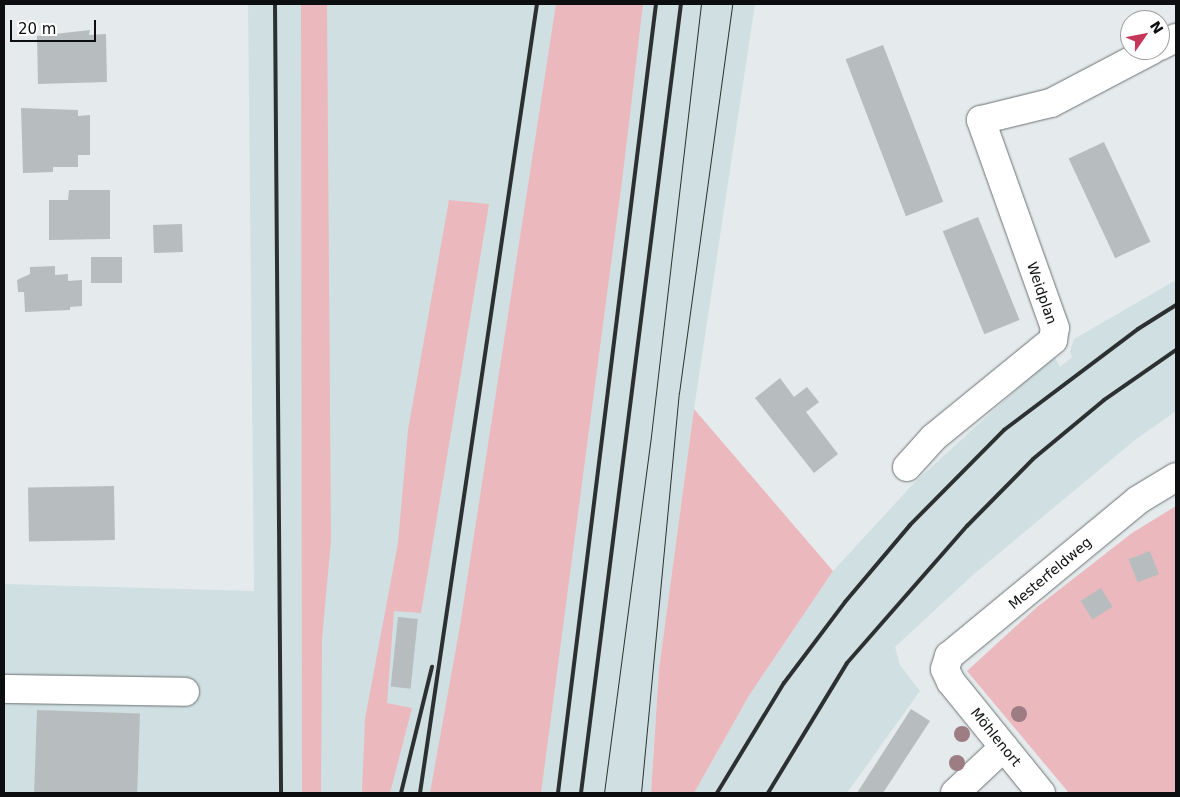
<!DOCTYPE html>
<meta charset="utf-8">
<style>
body{margin:0}
#map{position:relative;width:1180px;height:797px;overflow:hidden;background:#e5ebec;font-family:"DejaVu Sans",sans-serif}
div>[style]{position:absolute}
.built>*{inset:0;background:#d0dfe2}
.green>*{inset:0;background:#ebb8bd}
.building>*{inset:0;background:#b7bdbe;transform-origin:0 0}
.roads{filter:drop-shadow(0 0 1px #6c7172) drop-shadow(0 0 1px #6c7172)}
.minor>*{height:28px;margin:-14px;padding:0 14px;transform-origin:14px;border-radius:14px;background:#fff}
.tram>*{height:1px;margin:-0.5px;padding:0 0.5px;transform-origin:0.5px;border-radius:0.5px;background:#2d3031}
.rail>*{height:4px;margin:-2px;padding:0 2px;transform-origin:2px;border-radius:2px;background:#2d3031}
.trees>*{width:16px;height:16px;margin:-8px;border-radius:50%;background:#9d7c84}
span{translate:-50% -50%;white-space:nowrap;text-align:center;line-height:1.15;-webkit-text-stroke:4px #fff;paint-order:stroke}
.street-label{font-size:14px;color:#0c0e0f}
.frame{position:absolute;inset:0;border:5px solid #0c0e0f;pointer-events:none}
.north{position:absolute;left:1120px;top:10px;width:50px;height:50px;box-sizing:border-box;background:#fff;border:1px solid #9e9f9f;border-radius:50%;rotate:57deg;font-size:14px;font-weight:700;line-height:20px;text-align:center;color:#0c0e0f}
.north::after{content:'';display:block;margin:auto;width:18px;height:22px;background:#c53659;clip-path:polygon(50% 0,100% 100%,50% 72%,0 100%)}
.scale{position:absolute;left:10px;top:20px;width:86px;height:22px;box-sizing:border-box;border:2px solid #0c0e0f;border-top:0;padding-left:6px;font-size:15px;line-height:18px;white-space:nowrap;color:#0c0e0f;-webkit-text-stroke:4px #fff;paint-order:stroke}
</style>
<div id="map">
<div class="built">
<i style="clip-path:polygon(248px 4px,755px 4px,694px 409px,659px 669px,651px 793px,4px 793px,4px 584px,254px 591px)"></i>
<i style="clip-path:polygon(1176px 280px,1176px 411px,1135px 440px,974px 574px,895px 647px,900px 665px,920px 691px,847px 793px,694px 793px,750px 694px,833px 571px,915px 482px,1054px 355px,1060px 367px,1072px 357px,1070px 351px,1074px 339px)"></i>
</div>
<div class="green">
<i style="clip-path:polygon(301px 4px,327px 4px,331px 540px,322px 639px,321px 793px,302px 793px)"></i>
<i style="clip-path:polygon(556px 4px,643px 4px,623px 173px,541px 793px,430px 793px,460px 626px)"></i>
<i style="clip-path:polygon(449px 200px,489px 204px,421px 613px,394px 611px,387px 703px,412px 708px,390px 793px,362px 793px,365px 719px,398px 543px,408px 430px)"></i>
<i style="clip-path:polygon(694px 409px,833px 571px,750px 694px,694px 793px,651px 793px,659px 669px)"></i>
<i style="clip-path:polygon(1176px 506px,1176px 793px,1069px 793px,967px 671px,1037px 607px,1132px 533px)"></i>
</div>
<div class="building">
<i style="clip-path:polygon(90px 30px,89px 35px,106px 34px,107px 82px,38px 84px,37px 36px)"></i>
<i style="left:883px;top:45px;width:168px;height:40px;rotate:69deg"></i>
<i style="clip-path:polygon(21px 108px,78px 110px,78px 116px,90px 115px,90px 155px,78px 155px,78px 167px,53px 167px,53px 172px,23px 173px)"></i>
<i style="left:1104px;top:142px;width:110px;height:39px;rotate:65deg"></i>
<i style="clip-path:polygon(69px 190px,110px 190px,110px 239px,49px 240px,49px 200px,68px 200px)"></i>
<i style="left:978px;top:217px;width:111px;height:38px;rotate:68deg"></i>
<i style="left:182px;top:224px;width:28px;height:29px;rotate:88deg"></i>
<i style="left:91px;top:257px;width:31px;height:26px"></i>
<i style="clip-path:polygon(55px 266px,55px 275px,68px 274px,68px 281px,82px 280px,82px 306px,70px 307px,70px 310px,25px 312px,24px 292px,18px 292px,17px 280px,30px 274px,30px 267px)"></i>
<i style="clip-path:polygon(780px 378px,794px 397px,807px 387px,819px 402px,806px 412px,838px 454px,814px 473px,755px 398px)"></i>
<i style="left:114px;top:486px;width:54px;height:86px;rotate:89deg"></i>
<i style="left:1150px;top:551px;width:25px;height:23px;rotate:69deg"></i>
<i style="left:1101px;top:588px;width:22px;height:24px;rotate:58deg"></i>
<i style="left:398px;top:617px;width:20px;height:70px;rotate:6deg"></i>
<i style="clip-path:polygon(911px 709px,930px 721px,883px 793px,857px 793px)"></i>
<i style="left:37px;top:710px;width:103px;height:83px;rotate:2deg"></i>
</div>
<div class="roads">
<div class="minor">
<i style="left:1160px;top:46px;width:18px;rotate:-27deg"></i>
<i style="left:907px;top:467px;width:39px;rotate:-48deg"></i>
<i style="left:933px;top:438px;width:155px;rotate:-39.2deg"></i>
<i style="left:1053px;top:340px;width:12px;rotate:-81deg"></i>
<i style="left:1055px;top:328px;width:221px;rotate:-109.6deg"></i>
<i style="left:981px;top:120px;width:72px;rotate:-13.7deg"></i>
<i style="left:1051px;top:103px;width:114px;rotate:-27.7deg"></i>
<i style="left:4px;top:689px;width:181px;rotate:0.9deg"></i>
<i style="left:955px;top:793px;width:67px;rotate:-43.2deg"></i>
<i style="left:1041px;top:793px;width:143px;rotate:-129deg"></i>
<i style="left:951px;top:682px;width:14px;rotate:-115deg"></i>
<i style="left:945px;top:669px;width:14px;rotate:-73deg"></i>
<i style="left:949px;top:656px;width:245px;rotate:-39.5deg"></i>
<i style="left:1138px;top:500px;width:44px;rotate:-31.2deg"></i>
</div>
</div>
<div class="tram">
<i style="left:604px;top:793px;width:360px;rotate:-82.5deg"></i>
<i style="left:651px;top:436px;width:435px;rotate:-83.4deg"></i>
<i style="left:641px;top:793px;width:402px;rotate:-84.6deg"></i>
<i style="left:679px;top:393px;width:393px;rotate:-82.2deg"></i>
</div>
<div class="rail">
<i style="left:275px;top:4px;width:789px;rotate:89.56deg"></i>
<i style="left:401px;top:793px;width:130px;rotate:-76.2deg"></i>
<i style="left:420px;top:793px;width:798px;rotate:-81.57deg"></i>
<i style="left:558px;top:793px;width:795px;rotate:-82.92deg"></i>
<i style="left:581px;top:793px;width:795px;rotate:-82.78deg"></i>
<i style="left:717px;top:793px;width:129px;rotate:-58.7deg"></i>
<i style="left:784px;top:683px;width:101px;rotate:-53deg"></i>
<i style="left:845px;top:602px;width:101px;rotate:-49.8deg"></i>
<i style="left:910px;top:525px;width:134px;rotate:-45.3deg"></i>
<i style="left:1004px;top:430px;width:168px;rotate:-37deg"></i>
<i style="left:1138px;top:329px;width:45px;rotate:-32.3deg"></i>
<i style="left:768px;top:793px;width:152px;rotate:-58.7deg"></i>
<i style="left:847px;top:663px;width:182px;rotate:-48.8deg"></i>
<i style="left:967px;top:526px;width:94px;rotate:-45.4deg"></i>
<i style="left:1033px;top:459px;width:92px;rotate:-39.7deg"></i>
<i style="left:1104px;top:400px;width:88px;rotate:-34.8deg"></i>
</div>
<div class="trees">
<i style="left:1019px;top:714px"></i>
<i style="left:962px;top:734px"></i>
<i style="left:957px;top:763px"></i>
</div>
<div class="street-label">
<span style="left:1042px;top:293px;rotate:71deg">Weidplan</span>
<span style="left:1050px;top:573px;rotate:-40deg">Mesterfeldweg</span>
<span style="left:996px;top:737px;rotate:51deg">Möhlenort</span>
</div>
<div class="frame"></div>
<div class="north">N</div>
<div class="scale">20 m</div>
</div>
